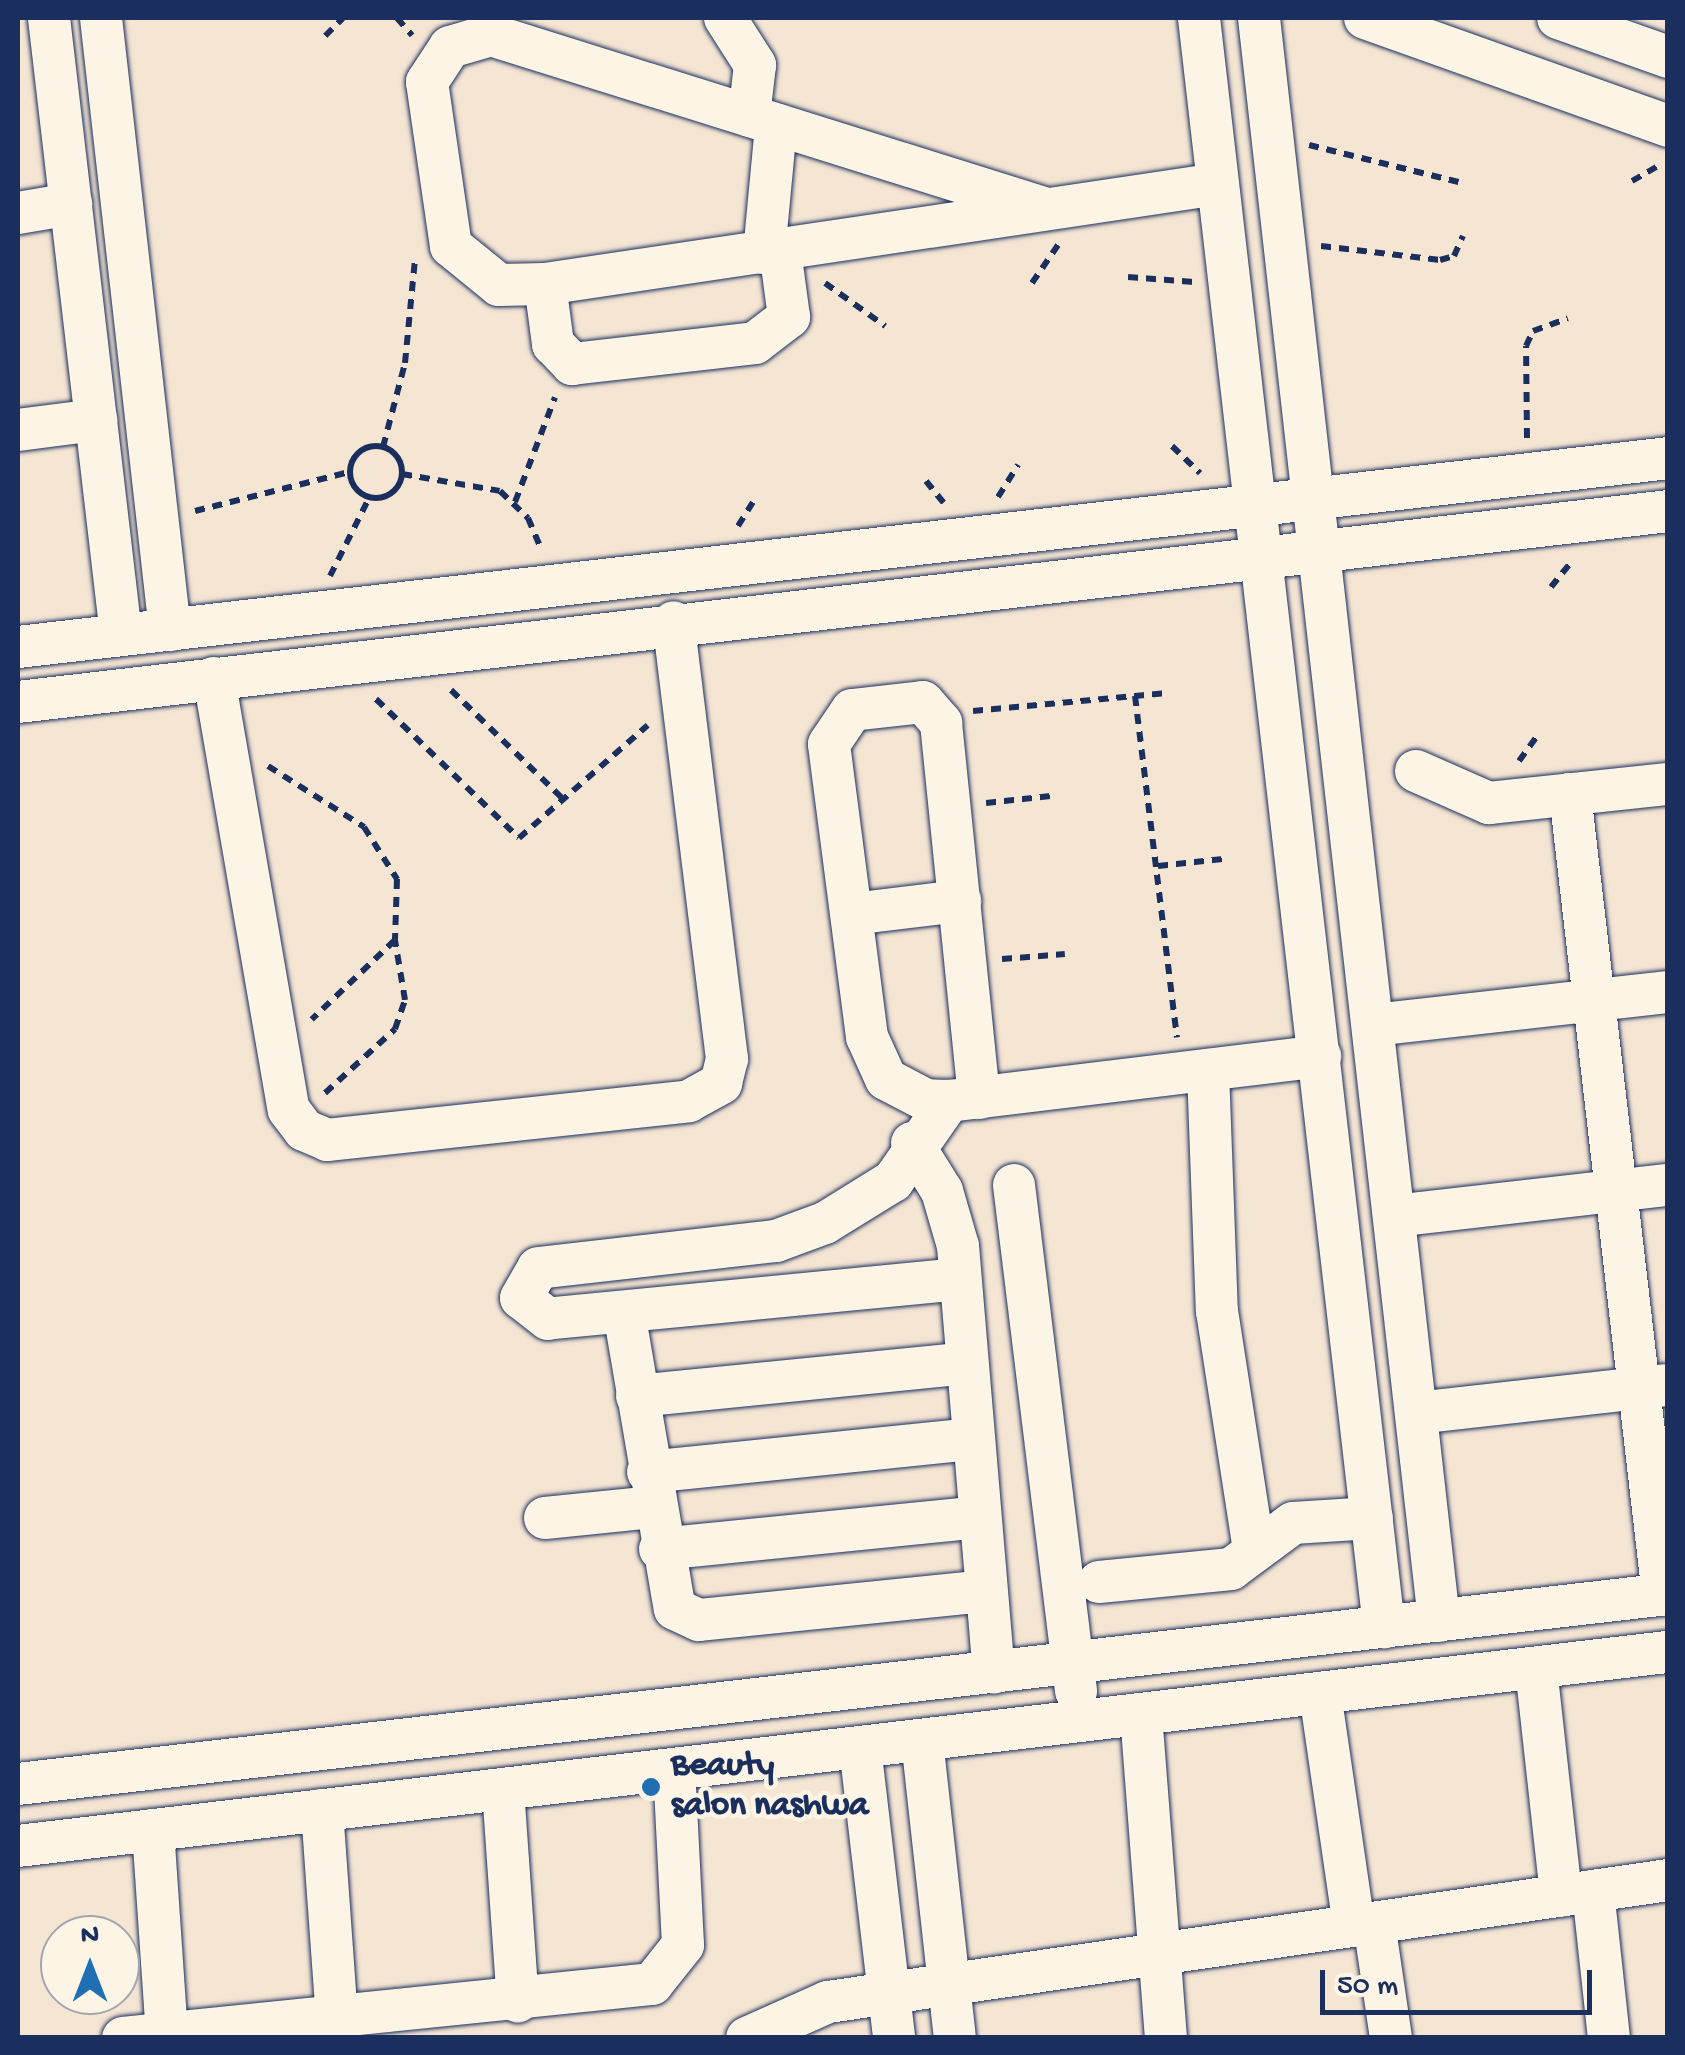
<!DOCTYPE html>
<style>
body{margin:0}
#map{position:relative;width:1685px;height:2055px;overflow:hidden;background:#f5e5d3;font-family:"Gochi Hand",sans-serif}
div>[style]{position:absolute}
.path>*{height:6px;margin-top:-3px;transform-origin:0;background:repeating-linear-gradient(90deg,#1b2f5e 0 10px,transparent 0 18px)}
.path>.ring{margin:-3px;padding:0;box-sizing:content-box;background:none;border:6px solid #1b2f5e;border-radius:50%}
.roads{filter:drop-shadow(0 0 2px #1b2f5e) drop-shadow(0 0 2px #1b2f5e)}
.minor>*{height:42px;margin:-21px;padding:0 21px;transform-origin:21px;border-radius:21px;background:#fcf5e5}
.dots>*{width:28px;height:28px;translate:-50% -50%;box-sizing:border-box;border:5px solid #fcf5e5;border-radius:50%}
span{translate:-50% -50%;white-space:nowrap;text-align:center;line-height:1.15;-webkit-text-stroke:9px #fcf5e5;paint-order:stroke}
.poi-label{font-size:35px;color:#1b2f5e;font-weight:700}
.left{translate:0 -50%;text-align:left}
.frame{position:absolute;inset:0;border:20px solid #1b2f5e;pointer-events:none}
.north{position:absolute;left:40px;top:1915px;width:100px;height:100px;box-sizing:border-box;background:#fcf5e5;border:2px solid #a2a6af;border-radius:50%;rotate:0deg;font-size:28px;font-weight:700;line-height:40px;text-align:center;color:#1b2f5e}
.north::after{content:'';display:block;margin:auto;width:35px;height:45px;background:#1f6fb2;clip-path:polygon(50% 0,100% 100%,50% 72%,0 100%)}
.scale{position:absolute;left:1320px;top:1970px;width:272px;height:45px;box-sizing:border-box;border:5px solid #1b2f5e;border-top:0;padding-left:12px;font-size:30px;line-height:35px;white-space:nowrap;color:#1b2f5e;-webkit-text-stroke:8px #fcf5e5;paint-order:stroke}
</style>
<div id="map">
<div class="path">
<i style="left:397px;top:18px;width:23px;rotate:49deg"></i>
<i style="left:325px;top:36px;width:25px;rotate:-45deg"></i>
<i style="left:1309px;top:145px;width:154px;rotate:13.9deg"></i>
<i style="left:1632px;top:181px;width:34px;rotate:-30deg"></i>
<i style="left:1321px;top:246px;width:120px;rotate:6.7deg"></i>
<i style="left:1440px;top:260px;width:15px;rotate:-16deg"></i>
<i style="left:1454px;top:256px;width:22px;rotate:-66deg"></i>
<i style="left:1128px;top:277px;width:66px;rotate:4.3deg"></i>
<i style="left:825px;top:283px;width:74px;rotate:35.6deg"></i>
<i style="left:1032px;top:283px;width:46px;rotate:-55.6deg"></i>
<i style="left:1527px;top:438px;width:92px;rotate:-90.6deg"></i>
<i style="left:1526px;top:346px;width:17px;rotate:-65deg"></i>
<i style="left:1533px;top:331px;width:37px;rotate:-20deg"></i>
<i style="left:1172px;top:446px;width:39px;rotate:44deg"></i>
<i class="ring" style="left:350px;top:446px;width:46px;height:46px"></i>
<i style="left:383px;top:447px;width:87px;rotate:-75.3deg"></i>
<i style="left:405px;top:363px;width:103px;rotate:-84.5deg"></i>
<i style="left:402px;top:474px;width:99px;rotate:9.8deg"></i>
<i style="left:500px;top:491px;width:39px;rotate:44deg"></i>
<i style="left:528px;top:518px;width:34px;rotate:67deg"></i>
<i style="left:926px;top:481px;width:28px;rotate:51deg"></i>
<i style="left:998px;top:497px;width:38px;rotate:-58deg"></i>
<i style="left:515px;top:502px;width:112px;rotate:-69.1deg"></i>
<i style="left:195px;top:511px;width:159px;rotate:-14.2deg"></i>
<i style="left:738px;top:526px;width:28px;rotate:-58deg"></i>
<i style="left:330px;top:576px;width:87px;rotate:-63.4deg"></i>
<i style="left:1551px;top:587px;width:35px;rotate:-51deg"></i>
<i style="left:451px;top:690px;width:159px;rotate:44.2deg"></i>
<i style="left:1135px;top:696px;width:344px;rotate:83deg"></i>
<i style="left:376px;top:699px;width:199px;rotate:44.2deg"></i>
<i style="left:519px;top:838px;width:171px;rotate:-41.2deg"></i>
<i style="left:973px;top:711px;width:195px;rotate:-5.3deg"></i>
<i style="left:1519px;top:761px;width:29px;rotate:-54deg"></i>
<i style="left:268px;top:766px;width:114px;rotate:32.4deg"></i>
<i style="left:364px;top:827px;width:62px;rotate:57.6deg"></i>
<i style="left:397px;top:879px;width:61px;rotate:91.9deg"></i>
<i style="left:395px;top:940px;width:115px;rotate:136.4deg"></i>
<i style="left:986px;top:803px;width:65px;rotate:-6.1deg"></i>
<i style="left:1158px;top:866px;width:65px;rotate:-6.1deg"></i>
<i style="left:1002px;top:959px;width:63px;rotate:-4.5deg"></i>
<i style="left:325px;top:1093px;width:95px;rotate:-42.4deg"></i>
<i style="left:395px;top:1029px;width:31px;rotate:-71deg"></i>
<i style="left:405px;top:1000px;width:61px;rotate:-99.5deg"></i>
</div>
<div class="roads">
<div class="minor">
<i style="left:49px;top:18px;width:621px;rotate:83.34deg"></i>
<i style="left:101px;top:18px;width:616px;rotate:83.57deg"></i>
<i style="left:725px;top:18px;width:56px;rotate:57.4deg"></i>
<i style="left:755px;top:65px;width:51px;rotate:96.7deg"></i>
<i style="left:1199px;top:18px;width:1620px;rotate:83.44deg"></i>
<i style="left:1259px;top:18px;width:1613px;rotate:83.59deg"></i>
<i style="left:1365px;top:18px;width:322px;rotate:19.6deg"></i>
<i style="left:1558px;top:18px;width:117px;rotate:19.5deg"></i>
<i style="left:1047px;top:209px;width:583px;rotate:-162.62deg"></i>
<i style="left:491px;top:35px;width:43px;rotate:163.7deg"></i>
<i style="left:450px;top:47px;width:42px;rotate:123.3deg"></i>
<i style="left:427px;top:82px;width:166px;rotate:81.7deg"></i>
<i style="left:451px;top:246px;width:62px;rotate:39.1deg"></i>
<i style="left:499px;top:285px;width:46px;rotate:-1.2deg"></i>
<i style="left:545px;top:284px;width:680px;rotate:-8.45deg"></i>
<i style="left:18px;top:213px;width:54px;rotate:-9.6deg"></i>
<i style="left:764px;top:253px;width:129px;rotate:-84.6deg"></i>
<i style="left:545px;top:284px;width:61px;rotate:82.4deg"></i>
<i style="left:553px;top:344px;width:28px;rotate:46deg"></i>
<i style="left:572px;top:364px;width:184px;rotate:-6.5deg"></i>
<i style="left:755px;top:343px;width:43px;rotate:-37.4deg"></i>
<i style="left:789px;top:317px;width:68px;rotate:-97.7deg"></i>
<i style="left:18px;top:430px;width:79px;rotate:-7.3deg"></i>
<i style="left:18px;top:647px;width:1661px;rotate:-6.53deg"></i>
<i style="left:214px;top:678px;width:438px;rotate:80.2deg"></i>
<i style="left:289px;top:1110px;width:25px;rotate:53deg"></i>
<i style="left:304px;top:1130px;width:25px;rotate:23deg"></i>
<i style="left:327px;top:1140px;width:364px;rotate:-6.1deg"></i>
<i style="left:689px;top:1101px;width:37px;rotate:-29deg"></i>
<i style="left:721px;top:1083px;width:25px;rotate:-76deg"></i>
<i style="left:727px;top:1059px;width:440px;rotate:-97deg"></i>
<i style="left:18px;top:702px;width:1661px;rotate:-6.6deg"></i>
<i style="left:1416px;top:771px;width:80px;rotate:23.7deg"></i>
<i style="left:1489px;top:803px;width:180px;rotate:-6.1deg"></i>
<i style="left:1570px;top:794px;width:806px;rotate:83.38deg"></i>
<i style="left:852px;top:914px;width:109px;rotate:-6.9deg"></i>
<i style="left:1373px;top:1025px;width:297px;rotate:-6.4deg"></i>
<i style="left:1208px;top:1070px;width:241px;rotate:87.9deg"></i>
<i style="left:1217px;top:1311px;width:243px;rotate:81.2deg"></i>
<i style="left:949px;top:1101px;width:23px;rotate:-178deg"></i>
<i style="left:926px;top:1100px;width:45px;rotate:-152.3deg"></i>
<i style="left:886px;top:1079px;width:46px;rotate:-114.3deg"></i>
<i style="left:867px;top:1037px;width:295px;rotate:-97.4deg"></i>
<i style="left:829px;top:744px;width:41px;rotate:-55.9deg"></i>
<i style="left:852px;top:710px;width:71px;rotate:-6.4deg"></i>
<i style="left:923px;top:702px;width:28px;rotate:49deg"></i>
<i style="left:941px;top:723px;width:377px;rotate:84.2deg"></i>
<i style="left:912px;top:1143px;width:57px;rotate:58deg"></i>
<i style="left:942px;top:1191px;width:57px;rotate:73.8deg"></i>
<i style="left:958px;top:1246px;width:428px;rotate:85.2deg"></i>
<i style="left:1014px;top:1185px;width:510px;rotate:83.01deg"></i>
<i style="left:1394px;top:1216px;width:276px;rotate:-6.5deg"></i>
<i style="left:960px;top:1279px;width:414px;rotate:174.5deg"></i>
<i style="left:548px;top:1319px;width:34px;rotate:-142deg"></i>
<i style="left:521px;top:1298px;width:34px;rotate:-60deg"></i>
<i style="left:538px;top:1268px;width:240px;rotate:-6.5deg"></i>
<i style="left:776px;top:1241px;width:52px;rotate:-20.2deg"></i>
<i style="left:825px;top:1223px;width:80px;rotate:-31.7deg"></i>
<i style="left:893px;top:1181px;width:98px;rotate:-55deg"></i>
<i style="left:949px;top:1101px;width:374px;rotate:-6.9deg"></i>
<i style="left:624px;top:1312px;width:301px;rotate:80.3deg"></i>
<i style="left:675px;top:1609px;width:26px;rotate:25deg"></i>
<i style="left:699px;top:1620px;width:288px;rotate:-5.8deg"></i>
<i style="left:637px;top:1396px;width:332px;rotate:-5.7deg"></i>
<i style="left:1416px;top:1413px;width:250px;rotate:-6.4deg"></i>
<i style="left:648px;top:1472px;width:327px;rotate:-5.8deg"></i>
<i style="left:545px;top:1518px;width:110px;rotate:-5.8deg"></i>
<i style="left:660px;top:1549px;width:321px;rotate:-5.7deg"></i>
<i style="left:1099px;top:1582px;width:133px;rotate:-5.6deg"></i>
<i style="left:1231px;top:1569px;width:77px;rotate:-36.6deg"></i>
<i style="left:1293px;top:1523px;width:79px;rotate:-3.6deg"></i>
<i style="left:1536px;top:1668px;width:229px;rotate:83.7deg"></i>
<i style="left:1320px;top:1693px;width:235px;rotate:81.7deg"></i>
<i style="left:1141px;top:1714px;width:325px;rotate:85.6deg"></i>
<i style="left:922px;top:1740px;width:300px;rotate:83.7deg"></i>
<i style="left:860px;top:1747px;width:293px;rotate:83.3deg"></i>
<i style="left:18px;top:1784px;width:1661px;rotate:-6.57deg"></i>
<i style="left:503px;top:1789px;width:213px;rotate:86deg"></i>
<i style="left:322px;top:1810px;width:209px;rotate:85.9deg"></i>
<i style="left:153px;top:1830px;width:203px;rotate:86.1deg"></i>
<i style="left:18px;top:1846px;width:1661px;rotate:-6.71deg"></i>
<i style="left:1593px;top:1891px;width:148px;rotate:83.8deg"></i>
<i style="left:1374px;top:1923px;width:116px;rotate:81.6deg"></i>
<i style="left:123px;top:2038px;width:532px;rotate:-5.83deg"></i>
<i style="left:652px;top:1984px;width:50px;rotate:-51.5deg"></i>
<i style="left:683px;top:1945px;width:176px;rotate:-92.9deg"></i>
<i style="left:747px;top:2038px;width:89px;rotate:-24deg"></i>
<i style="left:828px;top:2002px;width:849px;rotate:-8.26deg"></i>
</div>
</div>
<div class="dots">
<i style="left:651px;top:1787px;background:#1f6fb2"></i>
</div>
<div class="poi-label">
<span class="left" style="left:671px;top:1787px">Beauty<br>salon nashwa</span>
</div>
<div class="frame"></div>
<div class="north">N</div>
<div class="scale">50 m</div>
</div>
